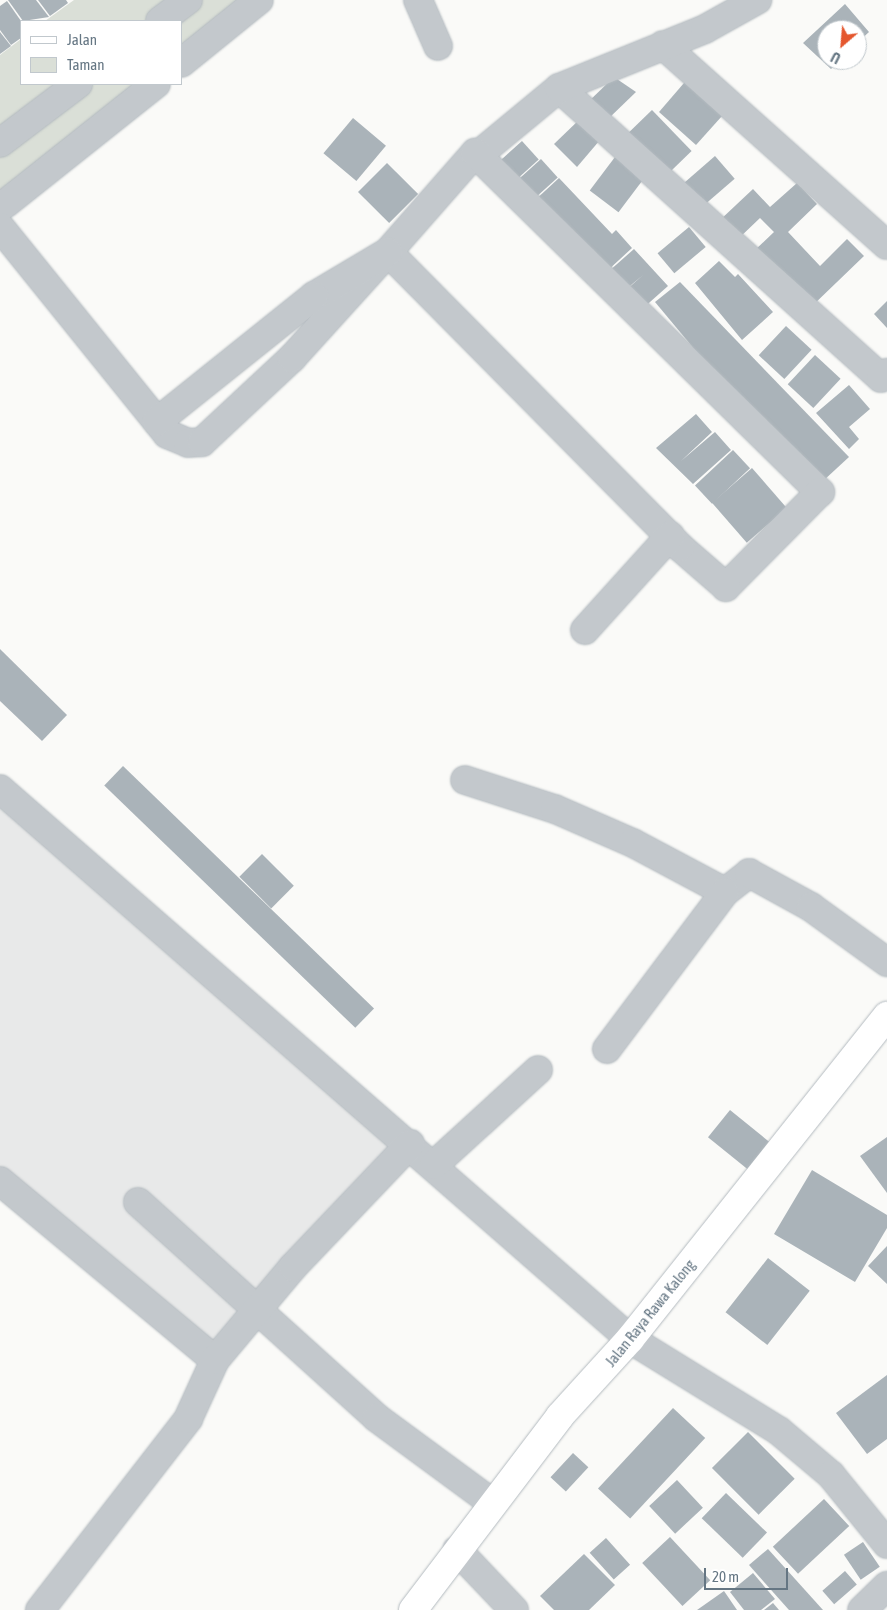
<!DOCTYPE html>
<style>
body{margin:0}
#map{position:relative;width:887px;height:1610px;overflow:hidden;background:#fafaf8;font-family:"Asap Condensed",sans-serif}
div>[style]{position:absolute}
.built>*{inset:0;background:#e8e9e9}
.green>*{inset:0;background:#dadfd7}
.building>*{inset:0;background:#aab3b9;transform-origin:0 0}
.roads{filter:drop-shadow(0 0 1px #b3babf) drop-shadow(0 0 1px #b3babf)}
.street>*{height:28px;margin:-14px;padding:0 14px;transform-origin:14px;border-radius:14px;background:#c3c8cc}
.secondary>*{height:28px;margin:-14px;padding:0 14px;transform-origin:14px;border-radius:14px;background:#fff}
span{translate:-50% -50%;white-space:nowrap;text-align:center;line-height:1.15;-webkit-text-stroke:5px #fff;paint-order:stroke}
.street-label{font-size:15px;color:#657683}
.legend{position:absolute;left:20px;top:20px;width:162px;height:65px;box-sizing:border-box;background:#fff;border:1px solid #c1c8cd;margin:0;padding:6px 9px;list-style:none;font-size:15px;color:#657683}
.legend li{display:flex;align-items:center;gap:10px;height:25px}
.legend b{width:25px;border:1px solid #c1c8cd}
.north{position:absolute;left:817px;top:20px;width:50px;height:50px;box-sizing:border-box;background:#fff;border:1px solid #c1c8cd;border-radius:50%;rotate:207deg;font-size:14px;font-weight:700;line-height:20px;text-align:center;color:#657683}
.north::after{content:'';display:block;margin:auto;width:18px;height:22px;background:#e4572e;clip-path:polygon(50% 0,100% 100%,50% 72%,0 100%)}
.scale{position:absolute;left:704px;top:1568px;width:84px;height:22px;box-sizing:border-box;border:2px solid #657683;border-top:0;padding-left:6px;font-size:15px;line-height:18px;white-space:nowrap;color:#657683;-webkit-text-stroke:4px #fff;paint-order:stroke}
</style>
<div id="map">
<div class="built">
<i style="clip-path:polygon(0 789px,410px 1144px,215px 1360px,0 1181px)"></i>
</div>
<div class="green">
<i style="clip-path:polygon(74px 0,259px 0,181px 63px,181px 21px,45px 21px)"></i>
<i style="clip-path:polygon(21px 39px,21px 84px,156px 84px,0 216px,0 55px)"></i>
</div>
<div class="building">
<i style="clip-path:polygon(8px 0,36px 0,49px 17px,23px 21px)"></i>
<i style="clip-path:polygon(38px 0,66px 0,68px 3px,50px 16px)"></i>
<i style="clip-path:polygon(7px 1px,21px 21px,21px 38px,11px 45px,0 30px,0 6px)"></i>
<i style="clip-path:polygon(845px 4px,869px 32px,857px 43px,857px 30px,827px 30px,827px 60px,840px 60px,831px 69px,803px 43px)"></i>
<i style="clip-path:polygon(0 32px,11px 46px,0 54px)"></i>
<i style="clip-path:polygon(690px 76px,722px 116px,696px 145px,659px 112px)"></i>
<i style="clip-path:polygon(614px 77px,636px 92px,607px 120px,587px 103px)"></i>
<i style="left:652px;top:110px;width:57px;height:33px;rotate:46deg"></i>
<i style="left:353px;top:118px;width:43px;height:46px;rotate:40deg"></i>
<i style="clip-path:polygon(581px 118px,600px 140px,577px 167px,554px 144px)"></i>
<i style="left:522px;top:141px;width:25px;height:35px;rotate:48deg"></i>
<i style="left:715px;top:156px;width:30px;height:43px;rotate:49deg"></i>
<i style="left:615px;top:157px;width:36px;height:42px;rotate:37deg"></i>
<i style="left:541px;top:159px;width:25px;height:35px;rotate:48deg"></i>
<i style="left:387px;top:163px;width:44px;height:41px;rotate:45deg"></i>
<i style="clip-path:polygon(559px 178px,612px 234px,616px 230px,632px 248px,606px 272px,590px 253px,594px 249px,584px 257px,533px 202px)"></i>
<i style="clip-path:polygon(797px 183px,817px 204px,788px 232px,820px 266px,847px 239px,864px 256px,810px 308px,754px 251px,774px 232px,760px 218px,737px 240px,719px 221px,753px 189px,770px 207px)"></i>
<i style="left:689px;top:227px;width:26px;height:41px;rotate:50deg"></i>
<i style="clip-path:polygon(634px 249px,668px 286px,641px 310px,625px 291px,643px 275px,624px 291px,608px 272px)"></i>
<i style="clip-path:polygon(719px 261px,735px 277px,738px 274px,773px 312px,742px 340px,695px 283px)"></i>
<i style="clip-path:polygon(680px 282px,849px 457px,823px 481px,700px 356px,655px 302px)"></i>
<i style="clip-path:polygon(887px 301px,887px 328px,874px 314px)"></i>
<i style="left:786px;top:326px;width:35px;height:40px;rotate:43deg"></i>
<i style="left:815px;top:355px;width:35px;height:40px;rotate:43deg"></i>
<i style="clip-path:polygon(849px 385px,870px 409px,849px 427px,859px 439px,849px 449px,816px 413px)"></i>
<i style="clip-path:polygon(696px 414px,712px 432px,681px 461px,715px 432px,731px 450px,693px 484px,656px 448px)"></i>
<i style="left:733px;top:450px;width:25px;height:52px;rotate:47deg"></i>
<i style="left:752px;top:468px;width:53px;height:53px;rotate:49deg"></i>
<i style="clip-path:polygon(0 649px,67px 715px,42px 741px,0 701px)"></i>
<i style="left:123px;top:766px;width:349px;height:27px;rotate:44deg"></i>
<i style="left:262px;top:854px;width:45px;height:32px;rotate:45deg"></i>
<i style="left:730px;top:1110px;width:63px;height:35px;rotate:39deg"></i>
<i style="clip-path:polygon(887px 1137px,887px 1193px,860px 1156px)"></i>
<i style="clip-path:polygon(812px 1170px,887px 1215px,887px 1228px,855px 1282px,774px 1234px)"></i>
<i style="clip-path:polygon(887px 1246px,887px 1284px,868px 1266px)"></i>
<i style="left:768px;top:1258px;width:53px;height:69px;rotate:38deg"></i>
<i style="clip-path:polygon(887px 1375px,887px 1439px,867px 1454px,836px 1413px)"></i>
<i style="left:673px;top:1408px;width:44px;height:110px;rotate:43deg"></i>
<i style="left:748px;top:1432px;width:66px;height:51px;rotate:45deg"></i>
<i style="left:573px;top:1453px;width:21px;height:33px;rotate:43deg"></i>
<i style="left:677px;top:1480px;width:38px;height:38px;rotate:47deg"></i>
<i style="left:726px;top:1493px;width:57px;height:35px;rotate:44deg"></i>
<i style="left:824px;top:1499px;width:37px;height:70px;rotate:47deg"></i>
<i style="left:670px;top:1537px;width:59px;height:38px;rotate:47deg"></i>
<i style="left:606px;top:1538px;width:36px;height:22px;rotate:48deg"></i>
<i style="left:863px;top:1542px;width:30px;height:23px;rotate:56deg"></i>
<i style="clip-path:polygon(768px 1549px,823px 1610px,789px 1610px,749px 1565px)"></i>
<i style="clip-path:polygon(584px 1554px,615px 1585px,589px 1610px,554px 1610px,540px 1596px)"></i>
<i style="left:845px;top:1571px;width:18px;height:30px;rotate:49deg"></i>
<i style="clip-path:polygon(753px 1573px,775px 1599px,761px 1610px,744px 1610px,730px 1592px)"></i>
<i style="clip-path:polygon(724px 1591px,737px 1610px,697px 1610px)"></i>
<i style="clip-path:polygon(773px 1603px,779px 1610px,764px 1610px)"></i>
</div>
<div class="roads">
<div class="street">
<i style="left:418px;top:0;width:50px;rotate:66.5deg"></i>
<i style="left:160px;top:21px;width:35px;rotate:-37deg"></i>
<i style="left:663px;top:45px;width:300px;rotate:41.8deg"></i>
<i style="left:181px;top:63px;width:100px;rotate:-38.9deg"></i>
<i style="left:559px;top:88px;width:433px;rotate:42deg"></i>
<i style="left:881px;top:378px;width:8px;rotate:-40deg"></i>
<i style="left:0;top:143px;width:98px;rotate:-37.1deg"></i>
<i style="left:484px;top:150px;width:97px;rotate:-39.6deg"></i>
<i style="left:559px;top:88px;width:157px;rotate:-22deg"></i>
<i style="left:705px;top:29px;width:60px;rotate:-29.1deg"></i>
<i style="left:5px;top:204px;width:193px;rotate:-38.5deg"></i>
<i style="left:0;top:227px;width:266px;rotate:51.1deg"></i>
<i style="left:167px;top:434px;width:23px;rotate:23deg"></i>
<i style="left:188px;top:443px;width:14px;rotate:-4deg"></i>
<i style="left:202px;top:442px;width:123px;rotate:-43deg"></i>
<i style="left:292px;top:358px;width:143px;rotate:-47.8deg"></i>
<i style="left:388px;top:252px;width:132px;rotate:-48.7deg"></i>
<i style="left:475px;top:153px;width:484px;rotate:44.5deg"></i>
<i style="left:820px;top:492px;width:134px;rotate:134.7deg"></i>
<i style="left:726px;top:587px;width:61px;rotate:-139deg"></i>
<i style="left:680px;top:547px;width:415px;rotate:-134.7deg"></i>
<i style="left:388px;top:252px;width:86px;rotate:149.3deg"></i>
<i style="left:314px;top:296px;width:201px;rotate:141.3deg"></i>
<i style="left:585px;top:630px;width:127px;rotate:-47.9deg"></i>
<i style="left:465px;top:780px;width:95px;rotate:17.9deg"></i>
<i style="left:555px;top:809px;width:85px;rotate:23.6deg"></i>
<i style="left:633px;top:843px;width:104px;rotate:28deg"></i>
<i style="left:725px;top:892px;width:31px;rotate:-38deg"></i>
<i style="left:749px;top:873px;width:71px;rotate:28.7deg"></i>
<i style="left:811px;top:907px;width:94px;rotate:35.9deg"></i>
<i style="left:0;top:789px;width:836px;rotate:41.12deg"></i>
<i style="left:630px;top:1339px;width:175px;rotate:31.7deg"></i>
<i style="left:779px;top:1431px;width:68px;rotate:40.2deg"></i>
<i style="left:831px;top:1475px;width:89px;rotate:50.9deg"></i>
<i style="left:607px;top:1049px;width:196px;rotate:-53.1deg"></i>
<i style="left:434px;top:1165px;width:141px;rotate:-42.4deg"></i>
<i style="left:0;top:1181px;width:280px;rotate:39.8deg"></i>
<i style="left:138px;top:1202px;width:322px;rotate:42.1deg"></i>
<i style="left:377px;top:1418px;width:142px;rotate:36.4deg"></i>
<i style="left:457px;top:1550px;width:83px;rotate:46.5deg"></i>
<i style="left:40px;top:1610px;width:242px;rotate:-52.2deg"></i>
<i style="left:188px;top:1419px;width:65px;rotate:-65.4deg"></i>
<i style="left:215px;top:1360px;width:121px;rotate:-50deg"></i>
<i style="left:293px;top:1267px;width:170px;rotate:-46.4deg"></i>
<i style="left:862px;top:1610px;width:35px;rotate:-44deg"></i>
</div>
<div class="secondary">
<i style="left:413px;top:1610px;width:243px;rotate:-52.8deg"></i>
<i style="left:560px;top:1416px;width:104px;rotate:-47.7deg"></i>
<i style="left:630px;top:1339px;width:413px;rotate:-51.5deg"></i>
</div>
</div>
<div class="street-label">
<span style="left:650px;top:1313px;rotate:-51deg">Jalan Raya Rawa Kalong</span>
</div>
<ul class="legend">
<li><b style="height:6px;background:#fff"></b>Jalan</li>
<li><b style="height:14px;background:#dadfd7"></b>Taman</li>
</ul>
<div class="north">U</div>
<div class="scale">20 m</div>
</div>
